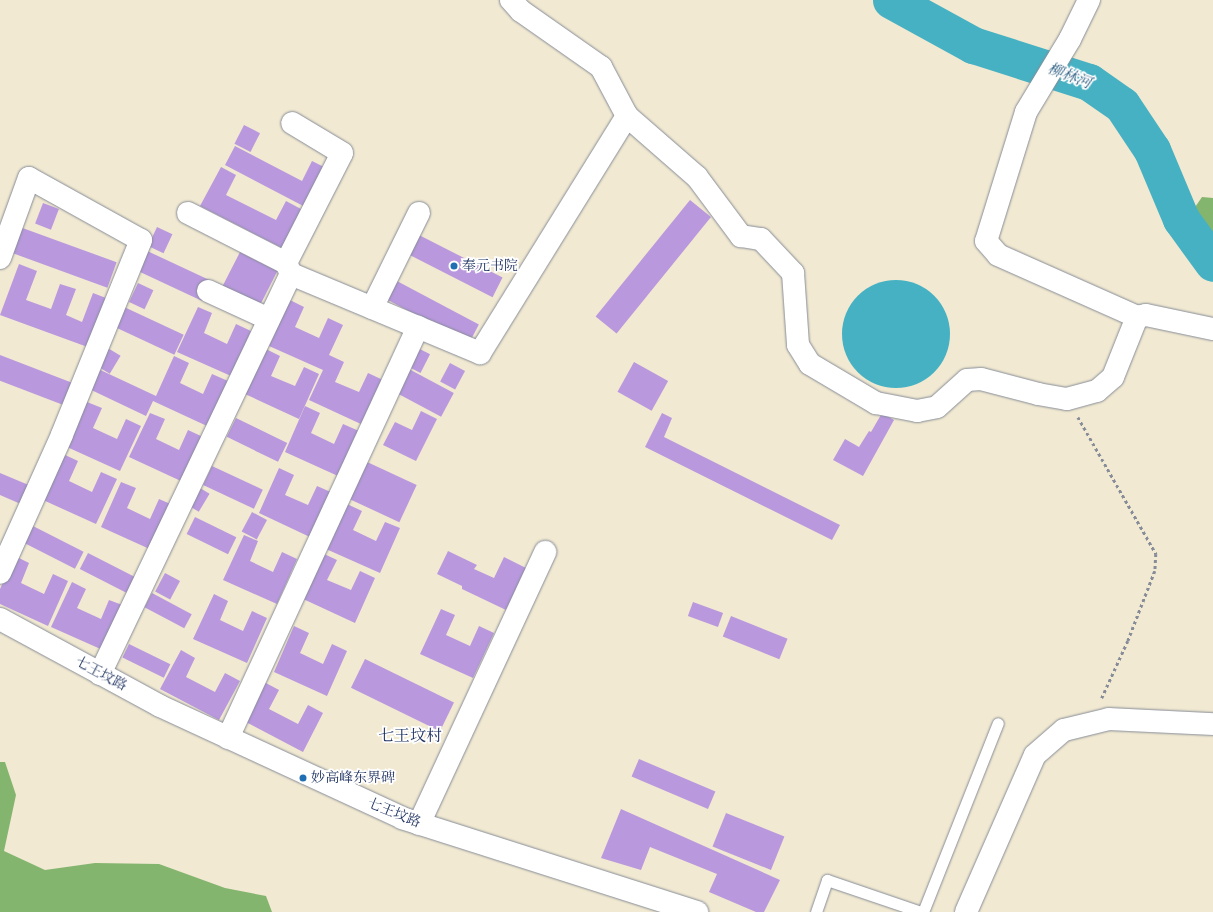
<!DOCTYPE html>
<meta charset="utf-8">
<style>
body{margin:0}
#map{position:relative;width:1213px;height:912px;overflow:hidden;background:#f1e9d1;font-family:"Old Standard TT","Noto Serif SC",serif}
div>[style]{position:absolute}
.forest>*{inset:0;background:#84b56f}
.water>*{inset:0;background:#46b1c3}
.round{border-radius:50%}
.river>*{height:37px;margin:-18.5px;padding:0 18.5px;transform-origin:18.5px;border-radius:18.5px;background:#46b1c3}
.building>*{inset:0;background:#b998de;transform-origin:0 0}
.path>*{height:2.5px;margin-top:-1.25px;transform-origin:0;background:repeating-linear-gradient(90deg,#868c98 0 3px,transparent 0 6px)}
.roads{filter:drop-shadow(0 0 1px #868c98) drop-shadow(0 0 1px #868c98)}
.service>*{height:11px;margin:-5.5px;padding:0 5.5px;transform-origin:5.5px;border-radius:5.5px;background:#fff}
.minor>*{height:22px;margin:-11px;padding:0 11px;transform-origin:11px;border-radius:11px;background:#fff}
.tertiary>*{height:22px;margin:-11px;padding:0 11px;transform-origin:11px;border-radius:11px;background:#fff}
.dots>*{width:11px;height:11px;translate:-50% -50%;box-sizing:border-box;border:2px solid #fff;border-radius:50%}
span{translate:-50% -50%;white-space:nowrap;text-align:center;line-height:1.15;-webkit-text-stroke:3.5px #fff;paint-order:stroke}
.poi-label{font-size:14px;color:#1b2f5e}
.left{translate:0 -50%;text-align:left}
.street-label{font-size:14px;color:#1b2f5e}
.water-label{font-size:15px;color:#2a5c81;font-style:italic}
.quarter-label{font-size:16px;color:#1b2f5e}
</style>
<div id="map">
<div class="forest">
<i style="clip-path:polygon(1202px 197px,1213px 198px,1213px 280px,1189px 216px)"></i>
<i style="clip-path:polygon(0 762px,5px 762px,16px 795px,4px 851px,45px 870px,95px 863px,159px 864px,225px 888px,266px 896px,272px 912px,0 912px)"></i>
</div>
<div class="water">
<i class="round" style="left:842px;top:280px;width:108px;height:108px"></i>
</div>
<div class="river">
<i style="left:891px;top:0;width:94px;rotate:28.8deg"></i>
<i style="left:973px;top:45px;width:122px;rotate:17.7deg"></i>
<i style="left:1089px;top:82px;width:40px;rotate:34.9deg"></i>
<i style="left:1122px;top:105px;width:54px;rotate:56.3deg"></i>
<i style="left:1152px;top:150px;width:75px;rotate:67.2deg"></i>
<i style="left:1181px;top:219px;width:54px;rotate:54deg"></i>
</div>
<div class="building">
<i style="left:244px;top:125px;width:18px;height:21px;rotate:27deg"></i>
<i style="clip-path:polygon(235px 146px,302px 181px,312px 161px,328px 169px,309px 209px,225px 165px)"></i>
<i style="clip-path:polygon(221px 167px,236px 175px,226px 195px,276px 220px,286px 201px,301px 209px,284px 249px,200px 206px)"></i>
<i style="left:690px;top:200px;width:27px;height:150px;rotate:39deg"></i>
<i style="left:43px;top:203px;width:17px;height:22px;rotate:21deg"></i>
<i style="left:17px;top:226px;width:106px;height:27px;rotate:20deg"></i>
<i style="left:157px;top:227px;width:17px;height:21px;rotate:25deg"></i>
<i style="left:417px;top:234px;width:96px;height:22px;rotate:27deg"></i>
<i style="left:143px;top:249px;width:75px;height:22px;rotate:25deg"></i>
<i style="left:240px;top:252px;width:42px;height:38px;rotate:27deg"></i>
<i style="clip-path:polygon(19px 264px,37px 271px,26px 300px,51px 309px,60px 284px,76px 289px,66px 315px,82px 322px,93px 293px,111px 300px,93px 349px,0 315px)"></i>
<i style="left:395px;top:280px;width:95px;height:21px;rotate:28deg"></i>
<i style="left:138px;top:283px;width:17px;height:21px;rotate:25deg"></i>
<i style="clip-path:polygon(290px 300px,304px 307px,295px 327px,319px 338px,328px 318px,343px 325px,329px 355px,344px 362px,335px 382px,359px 392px,368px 373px,383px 380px,363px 425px,309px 400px,323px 370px,269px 346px)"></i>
<i style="left:122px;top:306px;width:68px;height:22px;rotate:25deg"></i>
<i style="clip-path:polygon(198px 307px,212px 313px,204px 333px,227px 344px,236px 324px,251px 331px,231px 376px,177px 352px)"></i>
<i style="left:414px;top:346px;width:18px;height:21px;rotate:27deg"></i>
<i style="left:106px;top:347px;width:17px;height:21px;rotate:31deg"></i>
<i style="clip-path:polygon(266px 349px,280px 356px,271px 376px,295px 386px,304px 367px,319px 374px,299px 419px,245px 394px)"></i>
<i style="left:0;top:355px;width:82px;height:24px;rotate:21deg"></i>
<i style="clip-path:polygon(174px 356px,189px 363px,180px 383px,203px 394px,212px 374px,228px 381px,207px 426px,153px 401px,146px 416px,85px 387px,94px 367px,156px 396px)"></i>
<i style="left:634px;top:362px;width:39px;height:34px;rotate:29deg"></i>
<i style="left:450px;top:363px;width:17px;height:21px;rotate:28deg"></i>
<i style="left:407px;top:368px;width:53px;height:27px;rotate:28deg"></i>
<i style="clip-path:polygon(87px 402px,102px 408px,93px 428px,117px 439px,126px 419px,141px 426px,120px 471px,67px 447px)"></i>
<i style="clip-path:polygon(305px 406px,320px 413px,311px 433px,334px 444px,343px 424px,359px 431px,338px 476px,285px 452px)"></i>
<i style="clip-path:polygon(421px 411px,437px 419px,416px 461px,383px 445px,395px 422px,412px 430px)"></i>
<i style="clip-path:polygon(150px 413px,165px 419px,156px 439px,179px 450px,188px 430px,203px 437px,183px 482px,129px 457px)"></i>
<i style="clip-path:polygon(662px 413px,672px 418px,664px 437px,840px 525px,832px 540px,645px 447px)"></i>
<i style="clip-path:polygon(882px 413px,894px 420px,863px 476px,833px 460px,845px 439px,859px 447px,869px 431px,871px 432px)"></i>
<i style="left:236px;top:418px;width:57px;height:21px;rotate:26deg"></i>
<i style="clip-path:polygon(63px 454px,78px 461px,69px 481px,92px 492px,101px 472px,117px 479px,96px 524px,43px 500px)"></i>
<i style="left:365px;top:461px;width:57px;height:41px;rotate:25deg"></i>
<i style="left:212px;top:466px;width:56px;height:21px;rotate:25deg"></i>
<i style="clip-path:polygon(279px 468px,294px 475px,285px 495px,308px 505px,317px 486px,333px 493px,312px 538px,259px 513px)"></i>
<i style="clip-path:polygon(0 473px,31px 486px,23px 505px,0 495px)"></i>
<i style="clip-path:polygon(121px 482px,136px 488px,127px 508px,150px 519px,159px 499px,175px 506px,154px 551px,101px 527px)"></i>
<i style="left:195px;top:485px;width:17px;height:21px;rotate:31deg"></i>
<i style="clip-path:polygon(347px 504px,362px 511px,353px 530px,376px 541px,385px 522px,400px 528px,380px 573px,326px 549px)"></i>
<i style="left:252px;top:512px;width:17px;height:22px;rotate:28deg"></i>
<i style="left:195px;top:517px;width:46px;height:19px;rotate:26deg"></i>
<i style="left:31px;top:525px;width:59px;height:19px;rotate:27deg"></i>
<i style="clip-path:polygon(244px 535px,258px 541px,250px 561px,273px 572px,282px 552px,297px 559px,277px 604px,223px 580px)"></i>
<i style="clip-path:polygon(448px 551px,477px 565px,474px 569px,494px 578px,504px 557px,526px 568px,506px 610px,462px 589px,462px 586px,437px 574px)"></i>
<i style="left:88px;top:553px;width:56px;height:18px;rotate:27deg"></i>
<i style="clip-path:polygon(322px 553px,337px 560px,327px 580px,351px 590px,360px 571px,375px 578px,355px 623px,301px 598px)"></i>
<i style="clip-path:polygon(15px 556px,29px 563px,21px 583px,44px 594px,53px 574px,68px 581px,48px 626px,0 604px,0 589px)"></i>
<i style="left:165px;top:573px;width:17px;height:21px;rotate:28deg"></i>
<i style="clip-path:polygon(72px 582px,86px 589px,77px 608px,101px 619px,109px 600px,125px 606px,105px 651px,51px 627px)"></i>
<i style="left:152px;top:593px;width:45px;height:16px;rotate:28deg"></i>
<i style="clip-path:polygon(214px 594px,228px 601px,220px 620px,243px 631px,252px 611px,267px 618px,247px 663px,193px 639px)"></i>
<i style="left:693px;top:602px;width:32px;height:15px;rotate:20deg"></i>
<i style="clip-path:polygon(441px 609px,455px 615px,446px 635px,470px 646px,479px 626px,494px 633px,473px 678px,420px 654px)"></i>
<i style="left:731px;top:616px;width:61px;height:22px;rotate:22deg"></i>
<i style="clip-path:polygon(294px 626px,309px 633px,300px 653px,323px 664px,332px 644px,347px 651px,327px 696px,274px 672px)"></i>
<i style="left:129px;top:644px;width:46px;height:15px;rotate:26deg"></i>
<i style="clip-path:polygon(181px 650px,195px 658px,186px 677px,215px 692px,225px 673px,240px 681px,219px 720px,160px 689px)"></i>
<i style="left:365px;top:659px;width:99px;height:32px;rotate:26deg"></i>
<i style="clip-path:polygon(264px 682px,279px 690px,269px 709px,298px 724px,308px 705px,323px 713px,303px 752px,244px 721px)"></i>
<i style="left:639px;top:759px;width:83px;height:19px;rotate:23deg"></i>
<i style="clip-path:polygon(621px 809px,780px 880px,764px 912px,756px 912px,709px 892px,717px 874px,650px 847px,641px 870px,601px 858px)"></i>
<i style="left:726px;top:813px;width:63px;height:36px;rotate:22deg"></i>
</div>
<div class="path">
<i style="left:1078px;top:417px;width:158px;rotate:60.3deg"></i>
<i style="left:1156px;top:554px;width:17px;rotate:93deg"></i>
<i style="left:1155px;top:571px;width:75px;rotate:111.1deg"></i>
<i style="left:1128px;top:641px;width:63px;rotate:114.5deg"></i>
</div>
<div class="roads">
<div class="service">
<i style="left:816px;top:912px;width:34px;rotate:-71deg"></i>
<i style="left:827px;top:880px;width:99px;rotate:18.8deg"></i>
<i style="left:923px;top:912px;width:203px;rotate:-68.4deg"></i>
</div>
<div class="minor">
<i style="left:511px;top:0;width:15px;rotate:48deg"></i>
<i style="left:521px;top:11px;width:98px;rotate:35deg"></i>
<i style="left:601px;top:67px;width:55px;rotate:62deg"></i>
<i style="left:627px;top:116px;width:93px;rotate:41.1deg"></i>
<i style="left:697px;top:177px;width:74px;rotate:53.3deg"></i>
<i style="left:741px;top:236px;width:20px;rotate:9deg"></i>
<i style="left:761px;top:239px;width:47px;rotate:46.7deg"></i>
<i style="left:793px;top:273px;width:72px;rotate:86deg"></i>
<i style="left:798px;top:345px;width:22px;rotate:58deg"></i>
<i style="left:810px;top:364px;width:77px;rotate:30.6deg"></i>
<i style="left:876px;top:403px;width:42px;rotate:11deg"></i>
<i style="left:917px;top:411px;width:20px;rotate:-11deg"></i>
<i style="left:937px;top:407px;width:40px;rotate:-42deg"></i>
<i style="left:967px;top:380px;width:14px;rotate:-4deg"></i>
<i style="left:981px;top:379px;width:59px;rotate:14.7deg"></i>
<i style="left:1038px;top:394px;width:29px;rotate:10deg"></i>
<i style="left:1067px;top:399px;width:31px;rotate:-15deg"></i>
<i style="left:1097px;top:391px;width:21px;rotate:-41deg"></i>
<i style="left:1113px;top:377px;width:65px;rotate:-68.2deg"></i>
<i style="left:1089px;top:0;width:43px;rotate:116deg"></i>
<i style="left:1070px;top:39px;width:85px;rotate:121.1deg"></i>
<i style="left:1026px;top:112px;width:135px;rotate:107.2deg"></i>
<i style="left:986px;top:241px;width:18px;rotate:49deg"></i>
<i style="left:998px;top:255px;width:152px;rotate:24deg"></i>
<i style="left:1137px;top:317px;width:9px;rotate:-13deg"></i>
<i style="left:1146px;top:315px;width:68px;rotate:11.8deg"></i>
<i style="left:188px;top:213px;width:110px;rotate:27deg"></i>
<i style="left:0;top:258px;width:85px;rotate:-70.1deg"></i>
<i style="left:29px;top:178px;width:128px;rotate:29deg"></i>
<i style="left:141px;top:240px;width:210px;rotate:112.1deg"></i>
<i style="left:62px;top:435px;width:151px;rotate:114.2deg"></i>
<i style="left:291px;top:274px;width:12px;rotate:-114deg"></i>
<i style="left:286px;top:263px;width:123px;rotate:-63deg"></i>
<i style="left:342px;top:153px;width:58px;rotate:-149deg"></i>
<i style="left:208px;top:291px;width:67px;rotate:24.7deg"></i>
<i style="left:372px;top:308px;width:106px;rotate:-63.7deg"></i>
<i style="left:100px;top:674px;width:443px;rotate:-64.5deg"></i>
<i style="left:291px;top:274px;width:205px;rotate:22.7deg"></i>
<i style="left:480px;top:353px;width:279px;rotate:-58.2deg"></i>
<i style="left:228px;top:738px;width:453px;rotate:-65.2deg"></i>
<i style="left:419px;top:824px;width:300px;rotate:-65.1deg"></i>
<i style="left:966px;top:912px;width:171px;rotate:-66.3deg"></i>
<i style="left:1035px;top:755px;width:38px;rotate:-41deg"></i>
<i style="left:1064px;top:730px;width:46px;rotate:-13.7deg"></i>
<i style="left:1109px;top:719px;width:104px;rotate:2.8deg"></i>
</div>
<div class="tertiary">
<i style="left:0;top:619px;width:182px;rotate:28.5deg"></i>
<i style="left:160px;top:706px;width:267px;rotate:24.8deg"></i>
<i style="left:402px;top:818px;width:310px;rotate:17.7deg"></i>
</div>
</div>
<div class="dots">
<i style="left:454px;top:266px;background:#1f6fb2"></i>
<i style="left:303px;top:778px;background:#1f6fb2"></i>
</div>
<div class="poi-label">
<span class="left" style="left:462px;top:266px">奉元书院</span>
<span class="left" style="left:311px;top:778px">妙高峰东界碑</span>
</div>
<div class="street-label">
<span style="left:101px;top:674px;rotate:28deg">七王坟路</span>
<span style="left:394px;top:813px;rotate:22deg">七王坟路</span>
</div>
<div class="water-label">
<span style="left:1069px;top:77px;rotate:21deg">柳林河</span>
</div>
<div class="quarter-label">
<span style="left:410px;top:737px">七王坟村</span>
</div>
</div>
